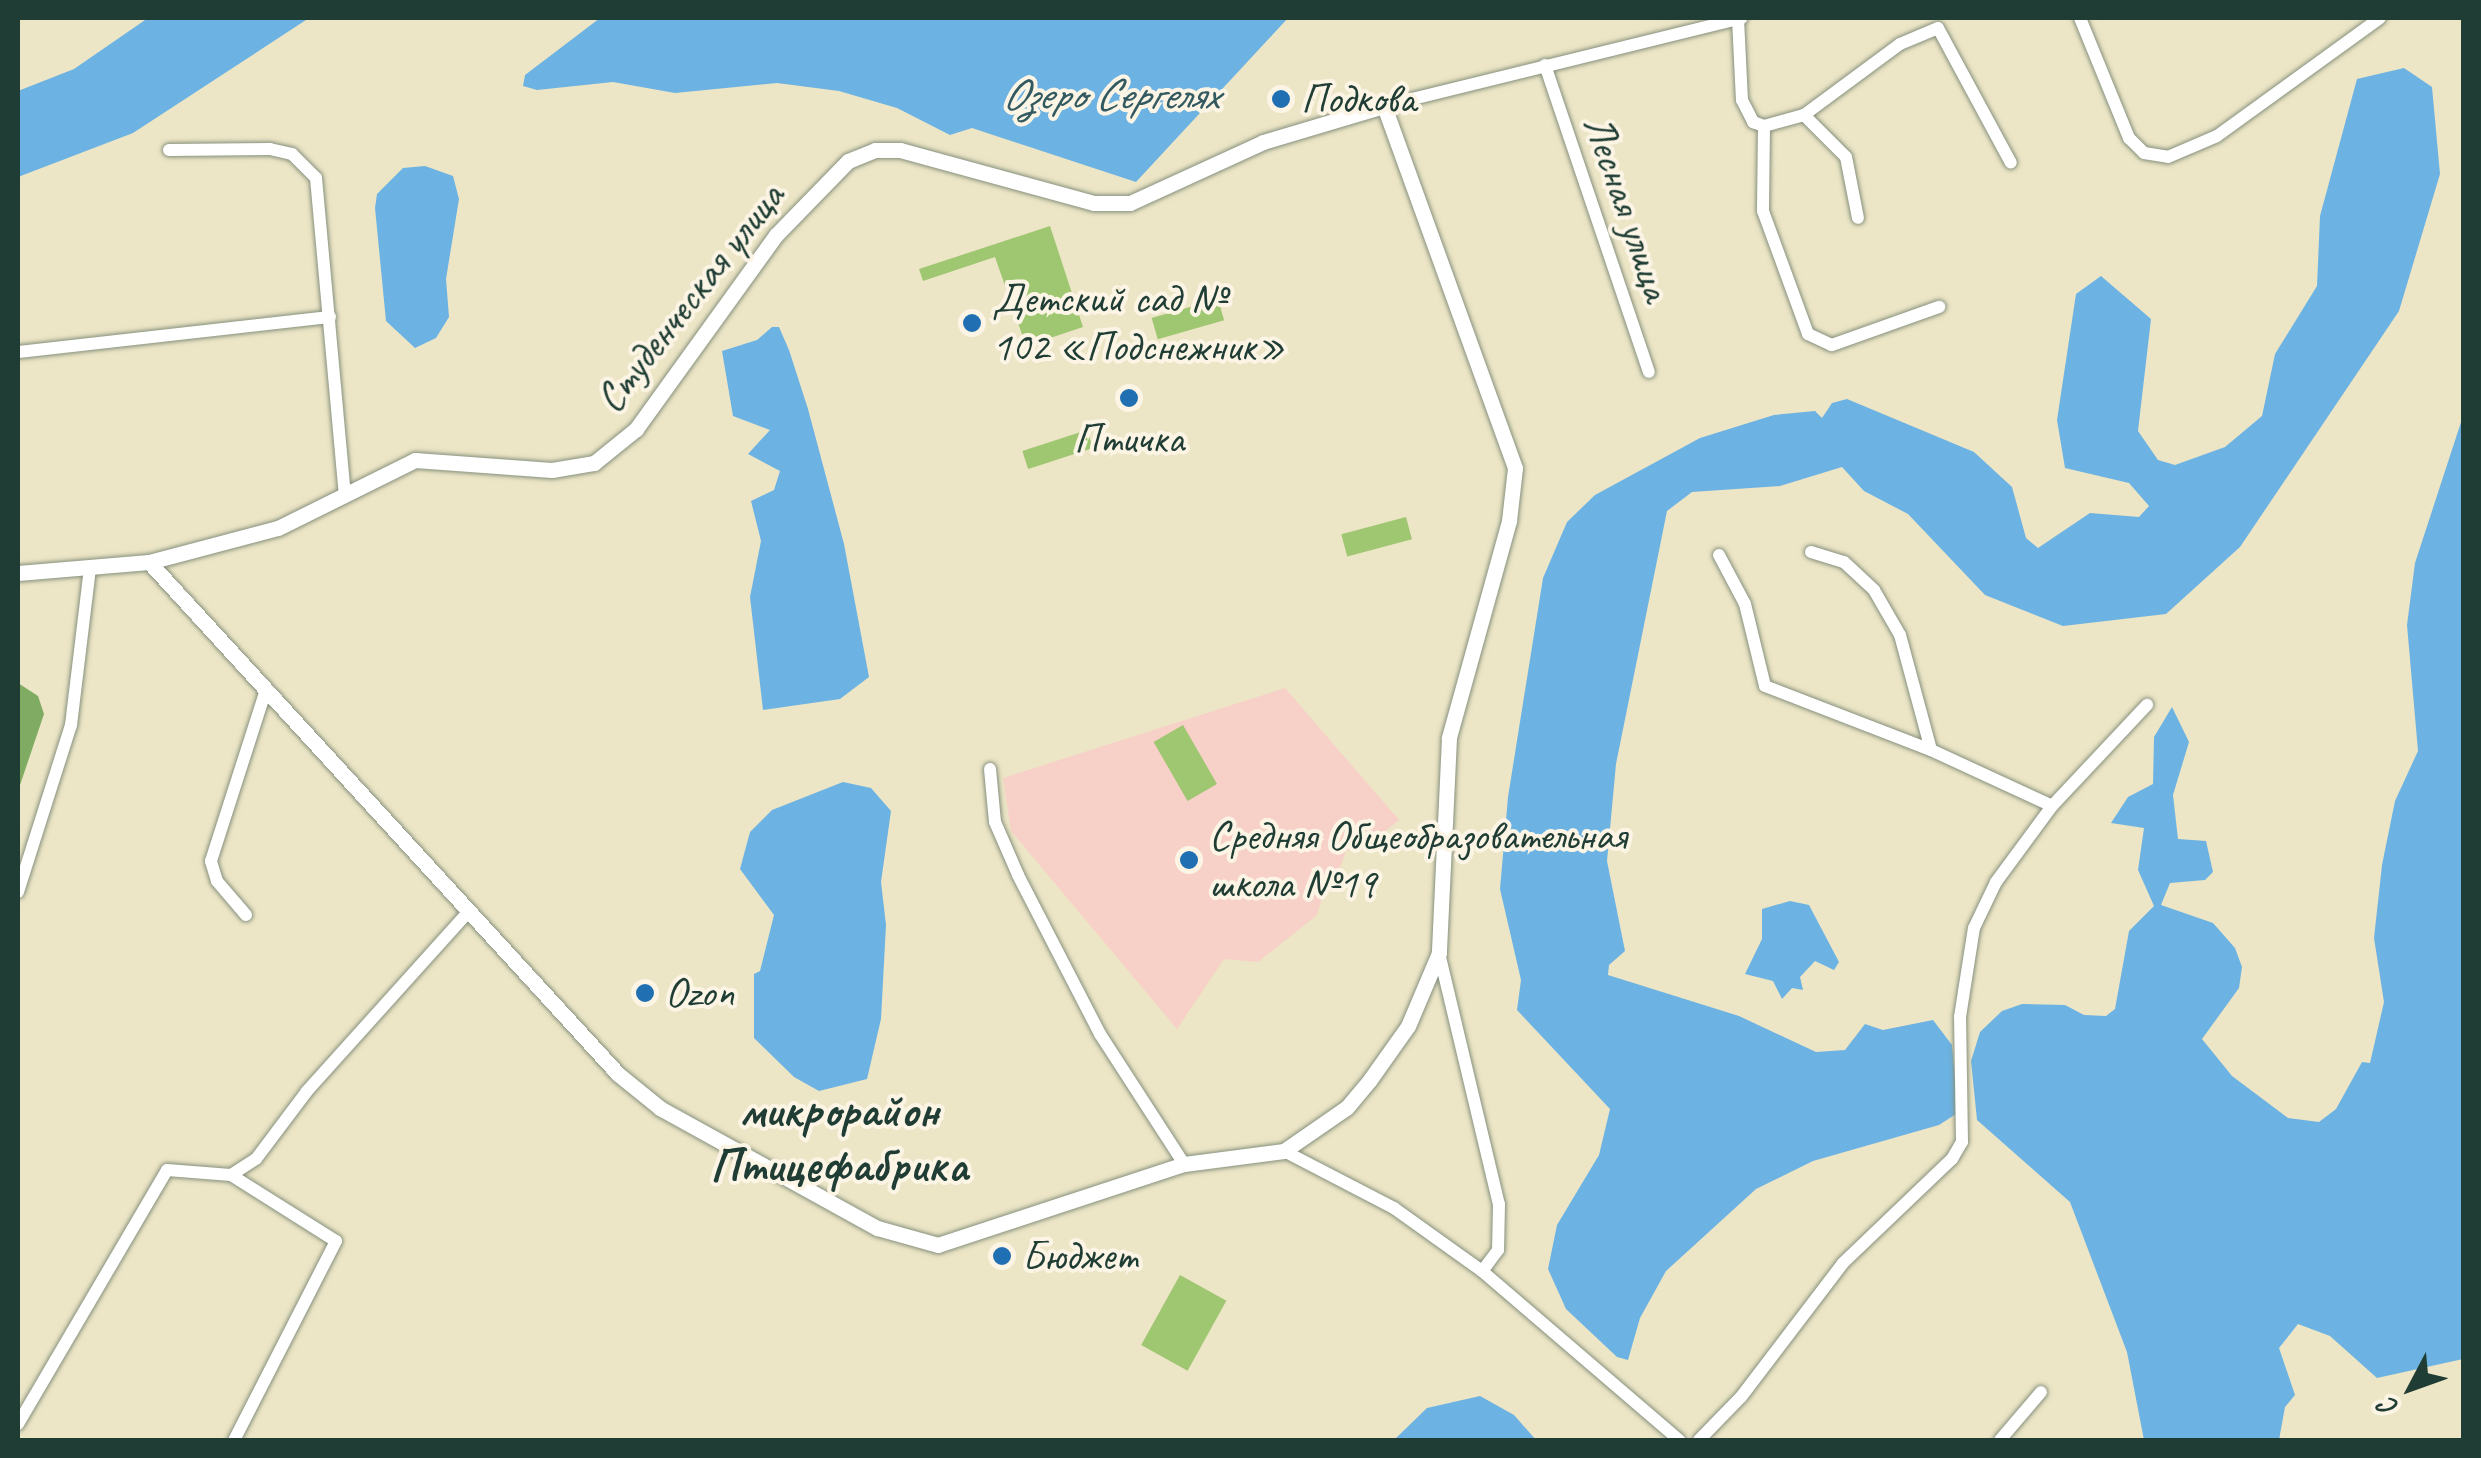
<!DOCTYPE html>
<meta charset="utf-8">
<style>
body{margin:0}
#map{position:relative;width:2481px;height:1458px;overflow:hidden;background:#ece5c6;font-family:Caveat,sans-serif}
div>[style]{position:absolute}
.built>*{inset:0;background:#f7d1c7}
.green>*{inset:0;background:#9fc671;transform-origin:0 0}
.forest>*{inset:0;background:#7fab63}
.water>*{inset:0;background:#6cb3e3}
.roads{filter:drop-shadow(0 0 2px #86917d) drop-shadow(0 0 2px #86917d)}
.minor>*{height:12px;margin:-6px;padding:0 6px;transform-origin:6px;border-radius:6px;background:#fff}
.tertiary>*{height:15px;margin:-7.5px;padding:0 7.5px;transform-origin:7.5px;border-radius:7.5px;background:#fff}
.dots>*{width:28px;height:28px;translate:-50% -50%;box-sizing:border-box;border:5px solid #fcf5e5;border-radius:50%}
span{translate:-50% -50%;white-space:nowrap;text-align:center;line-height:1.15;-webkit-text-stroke:8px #fcf5e5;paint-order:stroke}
.poi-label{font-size:42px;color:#1f3d34}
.left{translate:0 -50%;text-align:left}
.street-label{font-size:42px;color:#1f3d34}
.water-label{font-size:45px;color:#325a60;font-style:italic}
.quarter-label{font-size:48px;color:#1f3d34;font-weight:700}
.frame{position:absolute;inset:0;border:20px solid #1f3d34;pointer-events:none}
.north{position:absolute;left:2361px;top:1338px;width:100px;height:100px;-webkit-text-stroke:8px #fcf5e5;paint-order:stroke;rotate:229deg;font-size:28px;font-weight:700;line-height:40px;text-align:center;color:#1f3d34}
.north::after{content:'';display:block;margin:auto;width:35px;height:45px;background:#1f3d34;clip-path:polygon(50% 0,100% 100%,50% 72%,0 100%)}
</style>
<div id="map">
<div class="built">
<i style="clip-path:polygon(1285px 688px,1399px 820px,1362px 850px,1346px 851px,1339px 870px,1330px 870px,1317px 915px,1258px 962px,1224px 959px,1177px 1029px,1011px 831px,1003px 778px)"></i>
</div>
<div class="green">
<i style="clip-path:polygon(1050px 226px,1083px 327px,1026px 346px,995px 257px,923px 281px,919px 269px)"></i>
<i style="left:1218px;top:299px;width:22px;height:69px;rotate:74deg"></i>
<i style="left:1087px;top:430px;width:19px;height:68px;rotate:72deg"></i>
<i style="left:1406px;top:517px;width:23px;height:67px;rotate:75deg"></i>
<i style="left:1183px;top:725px;width:68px;height:34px;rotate:60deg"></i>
<i style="left:1180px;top:1275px;width:53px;height:80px;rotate:29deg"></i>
</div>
<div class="forest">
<i style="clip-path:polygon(18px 683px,38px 696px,44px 714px,18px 791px)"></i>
</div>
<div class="water">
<i style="clip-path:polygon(148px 18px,309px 18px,133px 133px,18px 177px,18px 91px,74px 69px)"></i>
<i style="clip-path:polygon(600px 18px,1288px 18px,1136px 182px,972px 128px,950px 135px,897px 108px,839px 91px,777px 83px,675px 93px,613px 82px,537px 90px,523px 86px,525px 75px)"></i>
<i style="clip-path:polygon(2404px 68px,2432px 87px,2440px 174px,2399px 311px,2240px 547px,2166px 614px,2063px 626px,1985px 595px,1908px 514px,1864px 491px,1842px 467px,1780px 486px,1692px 492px,1667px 511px,1616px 764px,1607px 861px,1625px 951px,1609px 965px,1608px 975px,1739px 1016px,1816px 1052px,1845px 1050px,1865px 1024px,1883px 1030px,1933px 1020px,1952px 1045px,1957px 1103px,1956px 1114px,1939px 1125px,1813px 1161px,1756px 1189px,1666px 1271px,1640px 1318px,1628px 1360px,1617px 1357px,1566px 1309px,1548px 1269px,1557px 1225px,1599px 1155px,1610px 1109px,1517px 1010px,1521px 980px,1500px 889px,1508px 797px,1543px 578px,1567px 522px,1595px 495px,1700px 438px,1774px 415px,1815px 411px,1822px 418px,1832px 403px,1847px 399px,1974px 452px,2012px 487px,2026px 538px,2038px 548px,2090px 513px,2139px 517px,2149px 506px,2129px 483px,2065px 468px,2057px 420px,2076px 294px,2101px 276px,2151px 319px,2138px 431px,2158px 460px,2175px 465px,2225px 447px,2262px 416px,2275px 354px,2317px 286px,2320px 216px,2357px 79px)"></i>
<i style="clip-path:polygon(425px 166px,453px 176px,459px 199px,446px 279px,449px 317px,436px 338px,415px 348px,386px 321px,375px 208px,377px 194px,403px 168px)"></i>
<i style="clip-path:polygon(772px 327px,779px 327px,789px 350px,808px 409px,844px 544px,869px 677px,840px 699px,763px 710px,750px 597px,761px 541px,751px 501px,774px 490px,780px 471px,748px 454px,770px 430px,733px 416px,722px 351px,757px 340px)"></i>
<i style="clip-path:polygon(2463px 416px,2463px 1359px,2377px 1378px,2330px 1336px,2298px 1324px,2279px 1348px,2295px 1395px,2285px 1407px,2279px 1440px,2144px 1440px,2127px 1352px,2070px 1202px,1977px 1120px,1971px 1061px,1980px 1032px,2002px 1011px,2022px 1004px,2065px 1005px,2084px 1015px,2106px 1016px,2115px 1009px,2129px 931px,2154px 906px,2138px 870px,2144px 828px,2111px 823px,2128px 797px,2153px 784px,2154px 737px,2172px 707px,2189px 742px,2173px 795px,2178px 839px,2206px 841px,2213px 872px,2205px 880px,2170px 883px,2161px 905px,2213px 923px,2235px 948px,2242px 967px,2239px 988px,2202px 1039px,2232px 1076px,2288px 1118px,2319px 1122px,2336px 1109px,2362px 1062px,2370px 1063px,2384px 1002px,2374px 938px,2382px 865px,2395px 801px,2418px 751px,2407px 625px,2415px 563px)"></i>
<i style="clip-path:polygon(843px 782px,871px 788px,891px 811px,881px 882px,886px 925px,881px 1019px,867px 1079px,819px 1091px,794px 1077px,754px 1038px,754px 974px,760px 971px,774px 915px,740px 869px,750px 832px,772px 810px)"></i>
<i style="clip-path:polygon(1790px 901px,1809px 905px,1839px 962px,1834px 970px,1815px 961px,1800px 977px,1803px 990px,1792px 988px,1782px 999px,1773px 981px,1745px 974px,1762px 939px,1762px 909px)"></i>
<i style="clip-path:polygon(1480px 1396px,1514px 1415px,1536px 1440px,1394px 1440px,1427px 1408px)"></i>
</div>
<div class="roads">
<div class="minor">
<i style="left:2080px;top:18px;width:130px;rotate:67.8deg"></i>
<i style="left:2129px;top:138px;width:21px;rotate:45deg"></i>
<i style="left:2144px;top:153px;width:24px;rotate:9deg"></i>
<i style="left:2168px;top:157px;width:53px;rotate:-23.2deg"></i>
<i style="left:2217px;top:136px;width:201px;rotate:-35.9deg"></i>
<i style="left:1738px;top:19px;width:81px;rotate:87.2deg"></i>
<i style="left:1742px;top:100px;width:25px;rotate:63deg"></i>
<i style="left:1753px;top:122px;width:12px;rotate:20deg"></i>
<i style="left:1764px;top:126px;width:41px;rotate:-15.4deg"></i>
<i style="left:1804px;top:115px;width:119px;rotate:-36.5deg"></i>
<i style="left:1900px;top:44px;width:41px;rotate:-22.8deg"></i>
<i style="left:1938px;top:28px;width:153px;rotate:61.6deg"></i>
<i style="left:1545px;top:65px;width:324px;rotate:71.3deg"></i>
<i style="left:1384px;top:106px;width:368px;rotate:-13.8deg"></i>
<i style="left:1804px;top:115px;width:59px;rotate:45deg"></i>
<i style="left:1846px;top:157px;width:62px;rotate:78.9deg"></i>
<i style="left:1764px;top:126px;width:85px;rotate:90.7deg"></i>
<i style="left:1763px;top:211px;width:131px;rotate:69.9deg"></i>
<i style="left:1808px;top:334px;width:26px;rotate:25deg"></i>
<i style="left:1832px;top:345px;width:114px;rotate:-19.6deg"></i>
<i style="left:169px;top:150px;width:101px;rotate:-0.6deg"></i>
<i style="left:270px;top:149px;width:23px;rotate:13deg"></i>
<i style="left:292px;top:154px;width:34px;rotate:45deg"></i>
<i style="left:316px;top:178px;width:318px;rotate:84.8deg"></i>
<i style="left:18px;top:352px;width:314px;rotate:-6.4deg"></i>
<i style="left:1811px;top:552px;width:34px;rotate:17deg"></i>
<i style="left:1844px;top:562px;width:41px;rotate:43deg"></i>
<i style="left:1874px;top:590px;width:52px;rotate:60deg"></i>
<i style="left:1900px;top:635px;width:119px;rotate:74.9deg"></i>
<i style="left:1719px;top:555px;width:55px;rotate:62deg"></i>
<i style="left:1745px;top:604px;width:84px;rotate:76.3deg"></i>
<i style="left:1765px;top:686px;width:178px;rotate:21.1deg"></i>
<i style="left:1931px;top:750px;width:133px;rotate:24.8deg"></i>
<i style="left:990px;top:769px;width:53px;rotate:84.6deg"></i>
<i style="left:995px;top:822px;width:58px;rotate:66.5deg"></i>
<i style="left:1018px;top:875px;width:179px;rotate:62.7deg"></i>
<i style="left:1100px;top:1034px;width:155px;rotate:57.1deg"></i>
<i style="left:18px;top:892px;width:175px;rotate:-72.4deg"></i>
<i style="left:71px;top:725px;width:159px;rotate:-83.1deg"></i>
<i style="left:246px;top:915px;width:45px;rotate:-130.5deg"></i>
<i style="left:217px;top:881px;width:21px;rotate:-107deg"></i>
<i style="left:211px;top:861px;width:176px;rotate:-72.2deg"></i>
<i style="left:1439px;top:953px;width:258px;rotate:76.6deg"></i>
<i style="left:1499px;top:1204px;width:46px;rotate:91.2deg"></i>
<i style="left:1498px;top:1250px;width:26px;rotate:127deg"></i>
<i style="left:1284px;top:1151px;width:124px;rotate:27.4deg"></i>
<i style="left:1394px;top:1208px;width:108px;rotate:35.6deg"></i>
<i style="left:1482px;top:1271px;width:260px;rotate:40.6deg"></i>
<i style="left:231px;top:1175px;width:124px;rotate:32.2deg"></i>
<i style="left:336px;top:1241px;width:224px;rotate:117.1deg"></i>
<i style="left:18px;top:1424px;width:294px;rotate:-59.6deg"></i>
<i style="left:167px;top:1170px;width:64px;rotate:4.5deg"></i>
<i style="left:231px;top:1175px;width:30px;rotate:-33deg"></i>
<i style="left:256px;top:1159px;width:85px;rotate:-53.1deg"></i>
<i style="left:307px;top:1091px;width:241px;rotate:-48deg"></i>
<i style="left:1699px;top:1440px;width:60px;rotate:-45.7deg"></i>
<i style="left:1741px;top:1397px;width:168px;rotate:-52.7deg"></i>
<i style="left:1843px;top:1263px;width:151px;rotate:-43.7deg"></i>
<i style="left:1952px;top:1159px;width:20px;rotate:-60deg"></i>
<i style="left:1962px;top:1142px;width:125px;rotate:-90.9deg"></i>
<i style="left:1960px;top:1017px;width:90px;rotate:-81.1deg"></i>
<i style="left:1974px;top:928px;width:51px;rotate:-64.4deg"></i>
<i style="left:1996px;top:882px;width:94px;rotate:-53.6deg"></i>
<i style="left:2052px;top:806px;width:139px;rotate:-46.8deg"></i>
<i style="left:2000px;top:1440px;width:63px;rotate:-49.5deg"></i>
</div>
<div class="tertiary">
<i style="left:18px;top:573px;width:131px;rotate:-4.8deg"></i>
<i style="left:149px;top:562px;width:133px;rotate:-14.8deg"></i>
<i style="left:278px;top:528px;width:153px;rotate:-26.4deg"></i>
<i style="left:415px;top:460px;width:137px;rotate:4.2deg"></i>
<i style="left:552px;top:470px;width:43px;rotate:-9.5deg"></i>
<i style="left:594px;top:463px;width:54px;rotate:-39deg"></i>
<i style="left:636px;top:429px;width:239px;rotate:-54.2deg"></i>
<i style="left:776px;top:235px;width:103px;rotate:-45.8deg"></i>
<i style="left:848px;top:161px;width:29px;rotate:-22deg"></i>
<i style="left:875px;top:150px;width:25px"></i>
<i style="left:900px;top:150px;width:201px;rotate:15.3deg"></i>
<i style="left:1094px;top:203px;width:36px"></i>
<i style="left:1130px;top:203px;width:146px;rotate:-24.6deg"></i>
<i style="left:1263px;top:142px;width:126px;rotate:-16.6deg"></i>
<i style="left:1384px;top:106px;width:385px;rotate:70.1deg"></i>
<i style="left:1515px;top:468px;width:53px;rotate:96.5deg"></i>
<i style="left:1509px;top:521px;width:225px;rotate:105.5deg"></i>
<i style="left:1449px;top:738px;width:215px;rotate:92.7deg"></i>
<i style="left:1439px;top:953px;width:79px;rotate:113deg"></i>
<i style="left:1408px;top:1026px;width:67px;rotate:125.3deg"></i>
<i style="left:1369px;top:1081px;width:35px;rotate:130deg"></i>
<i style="left:1346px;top:1108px;width:75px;rotate:145.3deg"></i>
<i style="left:1284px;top:1151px;width:101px;rotate:172.6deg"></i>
<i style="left:1184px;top:1164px;width:259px;rotate:161.8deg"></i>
<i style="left:938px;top:1245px;width:63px;rotate:-164.4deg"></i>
<i style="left:877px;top:1228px;width:248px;rotate:-151.1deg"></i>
<i style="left:660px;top:1108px;width:54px;rotate:-141deg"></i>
<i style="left:618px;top:1074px;width:694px;rotate:-132.49deg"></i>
</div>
</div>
<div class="dots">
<i style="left:1281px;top:99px;background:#1f6fb2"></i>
<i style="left:972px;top:323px;background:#1f6fb2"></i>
<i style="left:1129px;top:398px;background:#1f6fb2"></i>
<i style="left:1189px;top:860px;background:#1f6fb2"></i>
<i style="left:645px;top:993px;background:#1f6fb2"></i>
<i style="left:1002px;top:1256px;background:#1f6fb2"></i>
</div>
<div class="poi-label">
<span class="left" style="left:1301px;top:99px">Подкова</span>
<span class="left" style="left:992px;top:323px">Детский сад №<br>102 «Подснежник»</span>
<span style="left:1129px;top:439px">Птичка</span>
<span class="left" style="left:1209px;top:860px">Средняя Общеобразовательная<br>школа №19</span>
<span class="left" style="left:665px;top:993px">Ozon</span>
<span class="left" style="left:1022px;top:1256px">Бюджет</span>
</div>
<div class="street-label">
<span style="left:1627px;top:208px;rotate:71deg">Лесная улица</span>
<span style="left:690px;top:298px;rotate:-52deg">Студенческая улица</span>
</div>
<div class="water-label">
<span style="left:1110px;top:95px">Озеро Сергелях</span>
</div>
<div class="quarter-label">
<span style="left:839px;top:1138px">микрорайон<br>Птицефабрика</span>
</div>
<div class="frame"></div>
<div class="north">С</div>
</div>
